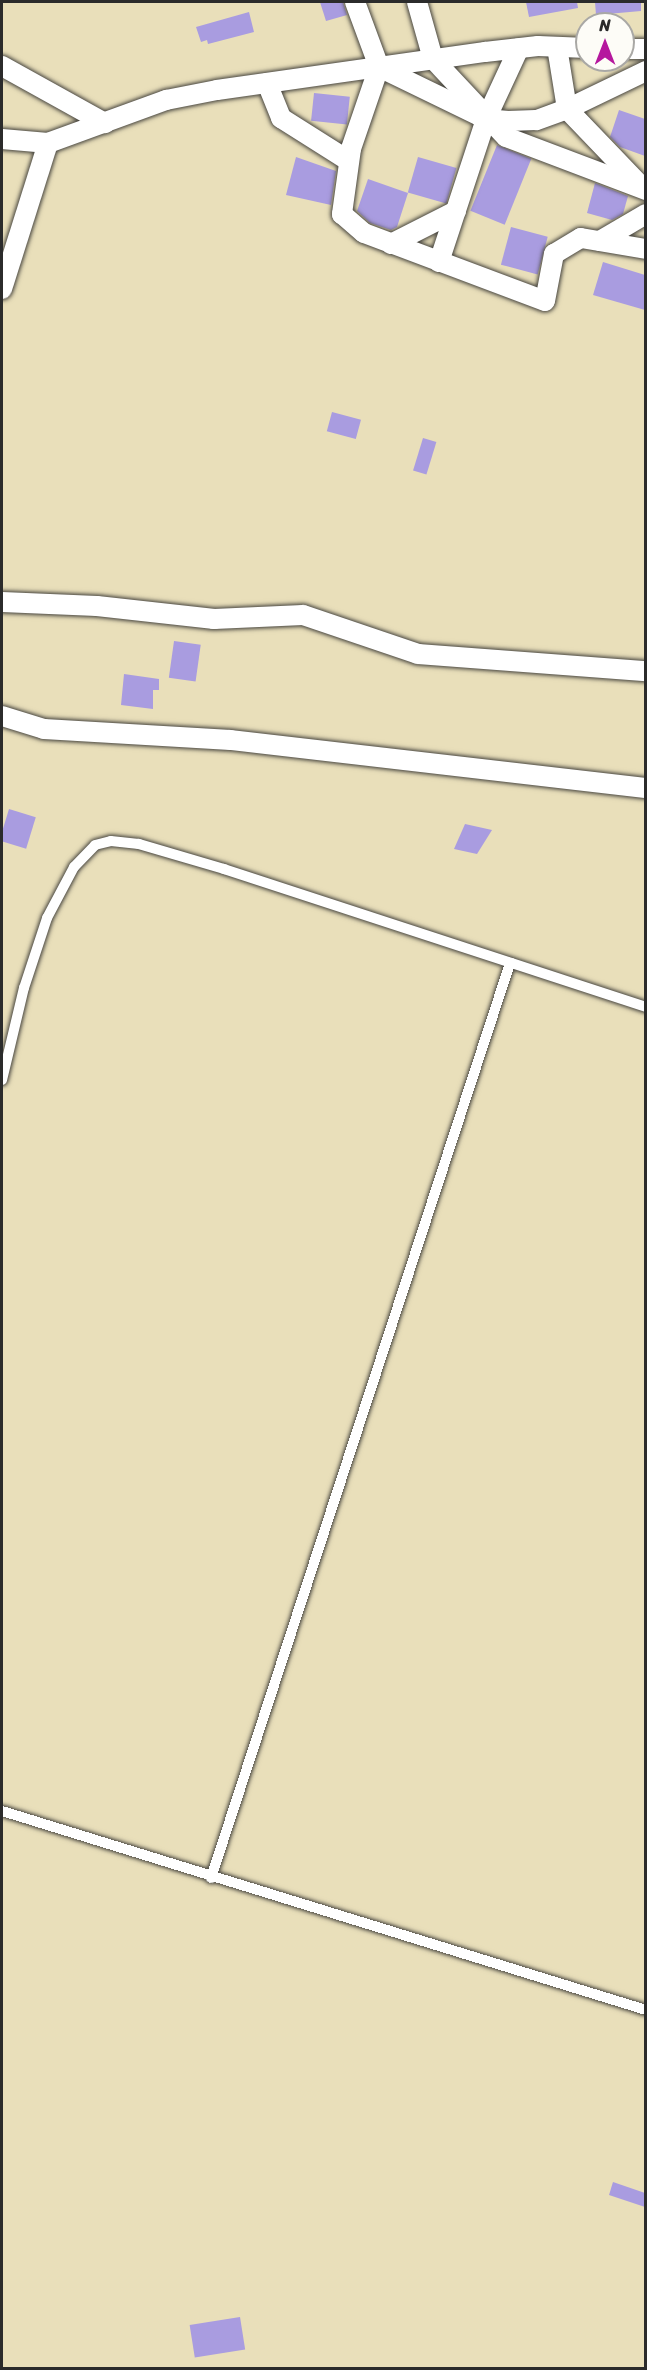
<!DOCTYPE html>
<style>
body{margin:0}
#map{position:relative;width:647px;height:2370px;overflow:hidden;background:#e9dfba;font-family:Sriracha,sans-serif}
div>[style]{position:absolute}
.building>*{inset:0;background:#a99ce0;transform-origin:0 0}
.roads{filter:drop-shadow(0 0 2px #484640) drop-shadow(0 0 2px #484640)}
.lane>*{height:10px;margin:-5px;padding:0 5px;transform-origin:5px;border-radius:5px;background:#fff}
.street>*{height:20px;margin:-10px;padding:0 10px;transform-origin:10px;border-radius:10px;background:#fff}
span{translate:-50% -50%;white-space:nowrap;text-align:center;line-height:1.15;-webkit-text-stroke:6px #fdfcf7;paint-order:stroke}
.frame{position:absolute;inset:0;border:3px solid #2b2b2b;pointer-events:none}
.north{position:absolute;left:575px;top:12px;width:60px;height:60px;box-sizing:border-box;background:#fdfcf7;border:2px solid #a9a8a5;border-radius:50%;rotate:0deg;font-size:16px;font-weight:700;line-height:24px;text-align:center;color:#2b2b2b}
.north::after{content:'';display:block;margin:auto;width:21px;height:27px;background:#b5179e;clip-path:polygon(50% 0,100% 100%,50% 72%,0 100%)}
</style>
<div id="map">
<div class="building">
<i style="clip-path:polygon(320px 2px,343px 2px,347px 15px,326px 21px)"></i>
<i style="clip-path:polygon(526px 2px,577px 2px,578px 8px,529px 17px)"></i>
<i style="clip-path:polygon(595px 2px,641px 2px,641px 11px,596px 15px)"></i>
<i style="clip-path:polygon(249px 12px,254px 32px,208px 44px,207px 40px,201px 42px,196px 27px)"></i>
<i style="left:314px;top:93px;width:36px;height:28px;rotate:6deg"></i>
<i style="clip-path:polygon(619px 110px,645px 119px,645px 156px,620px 147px,610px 137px)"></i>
<i style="left:497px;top:145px;width:37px;height:71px;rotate:22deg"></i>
<i style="clip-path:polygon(296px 157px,336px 171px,331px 205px,286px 195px)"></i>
<i style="left:418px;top:157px;width:40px;height:37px;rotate:16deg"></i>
<i style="clip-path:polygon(368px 179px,408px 193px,397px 227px,391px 230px,370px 223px,357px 211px)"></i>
<i style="clip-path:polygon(595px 183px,628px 196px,623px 214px,612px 220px,587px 213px)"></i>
<i style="left:511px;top:227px;width:38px;height:39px;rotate:15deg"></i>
<i style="clip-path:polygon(603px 262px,645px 275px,645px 310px,593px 295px)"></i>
<i style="left:332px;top:412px;width:30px;height:20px;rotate:15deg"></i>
<i style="left:423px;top:438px;width:14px;height:34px;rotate:17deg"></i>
<i style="left:174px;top:641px;width:27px;height:37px;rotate:8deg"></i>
<i style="clip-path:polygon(124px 674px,159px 679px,159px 690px,153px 690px,153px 709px,121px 705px)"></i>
<i style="left:9px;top:809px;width:28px;height:33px;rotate:17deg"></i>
<i style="clip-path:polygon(465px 824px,492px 830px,477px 854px,454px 849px)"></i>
<i style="clip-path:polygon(613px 2182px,645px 2193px,645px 2207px,609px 2195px)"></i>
<i style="left:240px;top:2317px;width:33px;height:51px;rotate:81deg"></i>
</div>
<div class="roads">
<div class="lane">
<i style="left:2px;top:1080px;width:95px;rotate:-76.6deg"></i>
<i style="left:24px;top:988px;width:74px;rotate:-71.8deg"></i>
<i style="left:47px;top:918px;width:58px;rotate:-62.1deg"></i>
<i style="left:74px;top:867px;width:30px;rotate:-46deg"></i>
<i style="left:95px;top:845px;width:16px;rotate:-14deg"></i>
<i style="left:111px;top:841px;width:28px;rotate:6deg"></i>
<i style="left:139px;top:844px;width:89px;rotate:16.4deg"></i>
<i style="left:224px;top:869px;width:444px;rotate:18.1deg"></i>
<i style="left:2px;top:1811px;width:674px;rotate:17.17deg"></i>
<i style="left:211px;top:1878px;width:963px;rotate:-71.9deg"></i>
</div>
<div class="street">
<i style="left:355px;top:2px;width:69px;rotate:69.7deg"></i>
<i style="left:417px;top:2px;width:59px;rotate:74.3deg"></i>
<i style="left:433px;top:59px;width:107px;rotate:46.9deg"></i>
<i style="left:506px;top:137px;width:150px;rotate:20.7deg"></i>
<i style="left:557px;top:47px;width:63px;rotate:80.8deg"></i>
<i style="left:567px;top:109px;width:105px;rotate:46.2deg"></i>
<i style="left:623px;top:49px;width:23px"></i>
<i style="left:2px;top:66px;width:118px;rotate:29deg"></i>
<i style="left:646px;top:71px;width:88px;rotate:154.3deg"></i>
<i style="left:567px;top:109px;width:33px;rotate:160deg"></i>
<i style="left:536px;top:120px;width:28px;rotate:178deg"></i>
<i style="left:508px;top:121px;width:22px;rotate:-175deg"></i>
<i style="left:486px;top:119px;width:119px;rotate:-154.1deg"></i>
<i style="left:379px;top:67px;width:87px;rotate:108.9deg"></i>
<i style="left:351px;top:149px;width:66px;rotate:97.9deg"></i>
<i style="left:342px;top:214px;width:29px;rotate:41deg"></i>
<i style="left:364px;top:233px;width:193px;rotate:20.6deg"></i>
<i style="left:545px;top:301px;width:48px;rotate:-79.2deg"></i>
<i style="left:554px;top:254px;width:31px;rotate:-31deg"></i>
<i style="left:581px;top:238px;width:66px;rotate:9.6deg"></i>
<i style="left:267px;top:83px;width:38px;rotate:68deg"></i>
<i style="left:281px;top:118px;width:80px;rotate:32.3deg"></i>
<i style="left:2px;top:139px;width:46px;rotate:5deg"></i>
<i style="left:48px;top:143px;width:126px;rotate:-20deg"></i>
<i style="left:166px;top:100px;width:52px;rotate:-11.1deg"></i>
<i style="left:217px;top:90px;width:271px;rotate:-8.1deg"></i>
<i style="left:485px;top:52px;width:53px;rotate:-6.5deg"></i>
<i style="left:538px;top:46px;width:49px;rotate:2.3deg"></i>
<i style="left:600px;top:241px;width:53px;rotate:-30.4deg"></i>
<i style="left:391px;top:244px;width:73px;rotate:-26.9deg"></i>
<i style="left:439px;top:262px;width:151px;rotate:-71.8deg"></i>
<i style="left:486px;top:119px;width:78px;rotate:-65.1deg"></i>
<i style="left:2px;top:289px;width:153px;rotate:-72.5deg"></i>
<i style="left:2px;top:602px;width:95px;rotate:2.4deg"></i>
<i style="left:97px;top:606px;width:118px;rotate:6.3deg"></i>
<i style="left:214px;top:619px;width:89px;rotate:-2.6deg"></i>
<i style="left:303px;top:615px;width:121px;rotate:18.7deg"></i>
<i style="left:418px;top:654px;width:229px;rotate:4.3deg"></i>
<i style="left:2px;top:716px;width:44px;rotate:17.2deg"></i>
<i style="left:44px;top:729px;width:187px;rotate:3.4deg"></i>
<i style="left:231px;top:740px;width:418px;rotate:6.6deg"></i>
</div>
</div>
<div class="frame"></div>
<div class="north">N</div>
</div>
